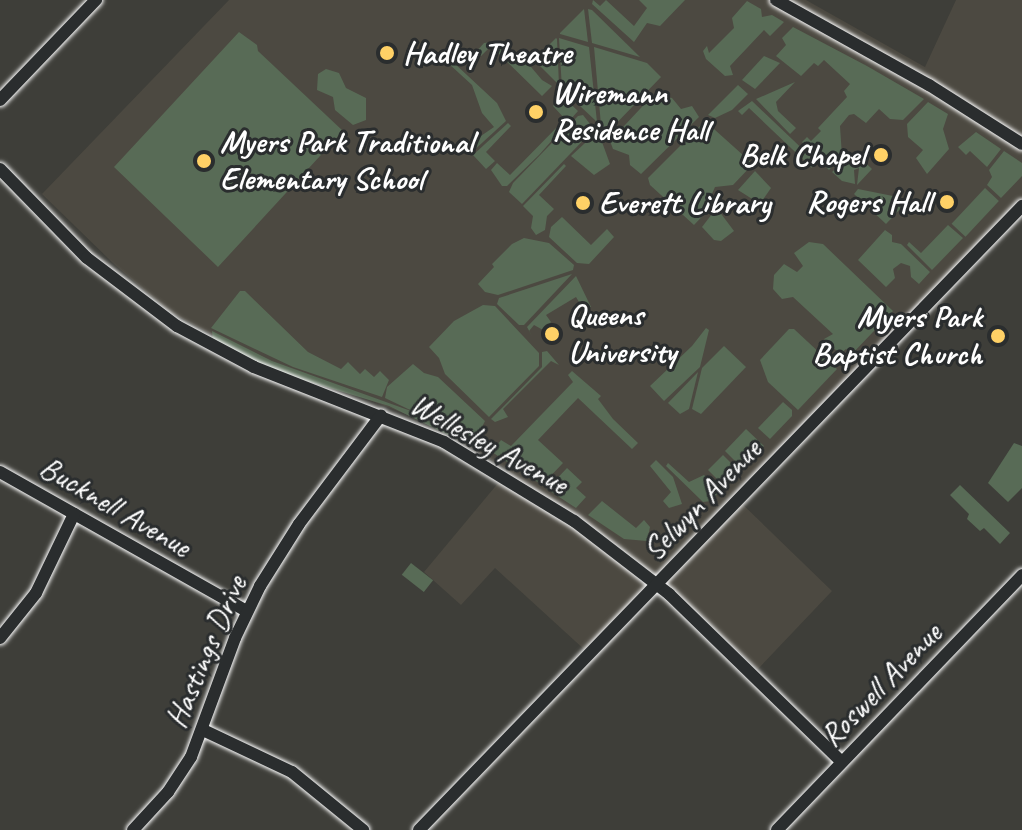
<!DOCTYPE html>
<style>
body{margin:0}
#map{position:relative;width:1022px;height:830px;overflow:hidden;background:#3e3e39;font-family:Caveat,sans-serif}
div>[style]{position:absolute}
.built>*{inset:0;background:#4c4941}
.green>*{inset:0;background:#586b56;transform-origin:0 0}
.roads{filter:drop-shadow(0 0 2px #fff) drop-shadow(0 0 2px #fff)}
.minor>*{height:12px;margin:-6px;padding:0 6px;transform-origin:6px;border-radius:6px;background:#2a2d2e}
.dots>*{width:22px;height:22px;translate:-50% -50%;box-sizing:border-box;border:4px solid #2a2d2e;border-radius:50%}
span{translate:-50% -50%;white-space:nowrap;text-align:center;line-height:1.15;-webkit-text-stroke:6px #2a2d2e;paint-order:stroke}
.poi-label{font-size:32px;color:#fff;font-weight:700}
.left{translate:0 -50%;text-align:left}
.right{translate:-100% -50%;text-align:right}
.street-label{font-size:32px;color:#fff}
</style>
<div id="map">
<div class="built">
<i style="clip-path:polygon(229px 0,806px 0,925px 67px,956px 0,1022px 0,1022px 201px,735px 497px,832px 591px,758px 669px,657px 576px,587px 652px,495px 568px,461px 605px,424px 572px,509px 470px,429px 423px,245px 352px,170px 312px,115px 265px,42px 194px)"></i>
</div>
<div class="green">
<i style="clip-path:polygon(593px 0,600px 6px,606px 0,634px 26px,647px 8px,639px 0,685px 0,660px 26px,647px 23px,634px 42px,592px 4px)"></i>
<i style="clip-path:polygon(747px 1px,761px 9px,762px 17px,772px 15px,784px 22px,770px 36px,764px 30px,730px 66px,733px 75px,725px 76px,706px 59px,703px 51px,707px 46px,709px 53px,734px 28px,732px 18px)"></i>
<i style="clip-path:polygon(584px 9px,588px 42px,560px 34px,560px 33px)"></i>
<i style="clip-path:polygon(588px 9px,592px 10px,640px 57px,592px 43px)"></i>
<i style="clip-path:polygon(793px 27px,867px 66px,924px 99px,903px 120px,890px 119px,879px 109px,866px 123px,854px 114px,849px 115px,840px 126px,842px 156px,829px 170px,802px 142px,807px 137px,811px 141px,821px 131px,818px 128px,847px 97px,844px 91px,850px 84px,824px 60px,818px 66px,814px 63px,801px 76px,776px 56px,786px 45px,782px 38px)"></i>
<i style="clip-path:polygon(239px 32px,257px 45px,258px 51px,343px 131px,218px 267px,114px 167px)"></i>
<i style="clip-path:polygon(556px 38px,557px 39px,559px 85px,534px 60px)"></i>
<i style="clip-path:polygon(559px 38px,589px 47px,597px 122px,562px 89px)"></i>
<i style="clip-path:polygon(491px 42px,511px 57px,526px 61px,542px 80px,552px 86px,542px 96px,491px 46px,481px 56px,476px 52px,484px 43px)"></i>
<i style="clip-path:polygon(594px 47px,647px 63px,661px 77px,608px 132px,601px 125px)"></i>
<i style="clip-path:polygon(764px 56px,780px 63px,755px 89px,742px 80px)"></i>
<i style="clip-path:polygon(453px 62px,497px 103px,506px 121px,471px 153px,467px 151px,475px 140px,494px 127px,482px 113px,472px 85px,448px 63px)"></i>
<i style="clip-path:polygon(326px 69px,339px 73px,346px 88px,366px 98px,366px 120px,353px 125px,335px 110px,333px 97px,317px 90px,318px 74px)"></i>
<i style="clip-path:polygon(795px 82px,776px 102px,778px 111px,796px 128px,790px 134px,756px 99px)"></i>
<i style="clip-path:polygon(738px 85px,748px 94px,732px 110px,715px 118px,708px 115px)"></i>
<i style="clip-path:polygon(654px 94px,672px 98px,681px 109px,692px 106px,699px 117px,641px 174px,630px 165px,629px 155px,613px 149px,610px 141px)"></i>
<i style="clip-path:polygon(562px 96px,578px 111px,539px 155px,507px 186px,502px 186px,491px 170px,497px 163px,510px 175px,565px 119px,553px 106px)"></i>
<i style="clip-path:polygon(752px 101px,813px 159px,812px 168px,749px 108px,742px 115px,738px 111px)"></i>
<i style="clip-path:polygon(928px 102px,948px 114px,943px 129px,949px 149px,927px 174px,916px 158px,923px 150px,908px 137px,907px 124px)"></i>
<i style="clip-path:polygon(583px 115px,594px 129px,522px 204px,509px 192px,513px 183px,578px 116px)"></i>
<i style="clip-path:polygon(705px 121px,753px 164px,733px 185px,715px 187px,711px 196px,713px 205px,694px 225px,650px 185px,648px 178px)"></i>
<i style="clip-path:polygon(508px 123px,511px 126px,486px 152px,495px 161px,486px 169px,473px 155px)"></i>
<i style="clip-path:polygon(598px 131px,610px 164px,594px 175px,571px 156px)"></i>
<i style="clip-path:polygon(976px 132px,1001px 149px,987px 167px,970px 151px,966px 155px,958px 147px)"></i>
<i style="clip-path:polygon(1004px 151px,1022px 163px,1022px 176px,1001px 198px,987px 185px,992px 177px,989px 170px)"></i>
<i style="clip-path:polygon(854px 152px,872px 169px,857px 185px,859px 168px,854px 170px,855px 184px,842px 181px,832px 172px)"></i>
<i style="clip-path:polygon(564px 164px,566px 166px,539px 195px,554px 209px,547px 216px,545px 230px,536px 235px,531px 228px,533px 216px,523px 206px)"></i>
<i style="clip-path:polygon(755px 171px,771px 188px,760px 204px,738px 190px)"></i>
<i style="left:985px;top:188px;width:19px;height:49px;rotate:43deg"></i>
<i style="clip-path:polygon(858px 189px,898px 197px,904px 205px,886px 224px,854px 194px)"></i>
<i style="clip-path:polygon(719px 211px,734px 231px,721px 241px,714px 240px,702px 227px,712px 214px)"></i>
<i style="clip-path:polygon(562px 217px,591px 245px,607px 229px,614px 237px,589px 264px,577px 263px,549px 237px,551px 227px)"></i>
<i style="clip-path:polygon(948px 225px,963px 238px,932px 270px,907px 245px,909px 242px,921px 253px)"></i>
<i style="clip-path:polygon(885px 230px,892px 235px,892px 242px,901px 244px,930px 272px,919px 284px,911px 277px,910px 266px,901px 263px,893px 269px,895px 278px,886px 287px,858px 260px)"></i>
<i style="clip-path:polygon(524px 238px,549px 243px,574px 265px,573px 270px,498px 295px,485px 292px,478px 284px,494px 267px,492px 264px,512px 244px)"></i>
<i style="clip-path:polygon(809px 242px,823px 244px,893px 311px,852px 354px,846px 349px,840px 354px,824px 339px,833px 334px,793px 297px,782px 299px,773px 289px,774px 275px,784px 264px,797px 272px,803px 266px,794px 253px)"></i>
<i style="clip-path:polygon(572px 274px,524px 325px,519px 325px,497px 304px,499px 298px)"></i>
<i style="clip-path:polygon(576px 276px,591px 307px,582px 307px,576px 297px,546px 315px,551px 322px,543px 330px,534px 325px,529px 331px,533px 338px,527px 327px)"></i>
<i style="clip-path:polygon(240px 291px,245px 291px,308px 352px,341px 369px,348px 362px,360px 374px,365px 369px,374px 377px,380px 371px,389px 380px,382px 397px,293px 367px,211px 328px)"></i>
<i style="clip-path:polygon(483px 305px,495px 306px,539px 353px,539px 366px,489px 417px,445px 374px,439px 358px,429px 347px,454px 321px)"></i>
<i style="clip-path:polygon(706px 328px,709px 330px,700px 367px,664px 401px,650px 386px,692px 346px)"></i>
<i style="clip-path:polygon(789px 329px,794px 329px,837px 369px,798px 410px,768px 382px,760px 360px)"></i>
<i style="clip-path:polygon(212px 331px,272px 361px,411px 411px,476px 445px,475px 448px,389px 406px,300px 379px,246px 358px,213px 341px)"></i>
<i style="clip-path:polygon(724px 346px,746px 367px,701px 414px,692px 409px,702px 368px)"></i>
<i style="clip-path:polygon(547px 351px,559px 365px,551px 361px,503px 409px,508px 417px,495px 422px,491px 419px,542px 367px,542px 352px)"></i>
<i style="clip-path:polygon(413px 364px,424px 373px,438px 377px,485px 421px,475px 441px,385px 398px,387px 387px)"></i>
<i style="clip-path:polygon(572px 371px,601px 396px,598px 399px,613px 419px,638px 443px,632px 449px,578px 398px,538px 440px,563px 463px,542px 485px,492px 452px,501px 440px,511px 446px,573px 382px,568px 375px)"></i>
<i style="clip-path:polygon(698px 372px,689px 409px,680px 414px,668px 403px)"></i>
<i style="clip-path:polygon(783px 402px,792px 410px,792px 416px,770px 439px,758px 428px)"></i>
<i style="clip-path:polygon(746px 429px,764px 446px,746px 464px,739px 465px,725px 451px)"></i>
<i style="clip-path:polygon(1014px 443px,1022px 446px,1022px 488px,1008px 502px,988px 483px)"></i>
<i style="clip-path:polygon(723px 455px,736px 468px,736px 474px,724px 486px,708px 470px)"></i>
<i style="clip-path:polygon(656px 460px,673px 477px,682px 504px,669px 508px,663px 501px,671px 492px,650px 466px)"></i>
<i style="clip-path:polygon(668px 463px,689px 482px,704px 475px,720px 491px,711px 501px,703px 502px,666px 466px)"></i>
<i style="clip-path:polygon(567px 468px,582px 482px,576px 488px,586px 497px,576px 508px,547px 489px)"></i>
<i style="clip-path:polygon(960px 485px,1010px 533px,1000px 544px,984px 528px,980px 531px,967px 519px,969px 514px,950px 495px)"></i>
<i style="clip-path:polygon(602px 501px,636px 528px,644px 520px,650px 527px,647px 541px,624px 539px,588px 515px)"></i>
<i style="left:411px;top:563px;width:28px;height:15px;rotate:38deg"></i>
</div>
<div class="roads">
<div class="minor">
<i style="left:776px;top:0;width:175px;rotate:29.1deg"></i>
<i style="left:929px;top:85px;width:110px;rotate:32.4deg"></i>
<i style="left:0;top:100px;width:139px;rotate:-46.2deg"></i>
<i style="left:0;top:169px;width:124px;rotate:45.7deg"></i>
<i style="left:87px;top:258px;width:113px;rotate:37.1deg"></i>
<i style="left:177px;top:326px;width:87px;rotate:28deg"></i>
<i style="left:254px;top:367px;width:204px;rotate:21.5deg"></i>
<i style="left:444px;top:442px;width:152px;rotate:31.3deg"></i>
<i style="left:574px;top:521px;width:120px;rotate:37.5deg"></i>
<i style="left:669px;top:594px;width:241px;rotate:44.2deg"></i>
<i style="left:0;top:472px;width:283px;rotate:29.4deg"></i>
<i style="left:0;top:638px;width:58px;rotate:-51.3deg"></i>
<i style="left:36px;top:593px;width:88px;rotate:-64.3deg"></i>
<i style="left:203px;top:730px;width:98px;rotate:25.3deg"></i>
<i style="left:292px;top:772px;width:92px;rotate:39.2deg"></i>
<i style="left:133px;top:830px;width:52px;rotate:-47.4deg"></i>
<i style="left:168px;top:792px;width:42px;rotate:-56.7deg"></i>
<i style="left:191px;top:757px;width:127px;rotate:-69.7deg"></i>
<i style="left:235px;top:638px;width:58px;rotate:-64.3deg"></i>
<i style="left:260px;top:586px;width:73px;rotate:-57.8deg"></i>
<i style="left:299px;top:524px;width:136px;rotate:-53deg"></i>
<i style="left:419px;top:830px;width:868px;rotate:-45.98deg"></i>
<i style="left:777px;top:830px;width:354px;rotate:-46.1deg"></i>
</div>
</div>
<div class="dots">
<i style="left:387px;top:53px;background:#ffd166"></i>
<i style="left:536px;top:112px;background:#ffd166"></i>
<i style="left:881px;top:155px;background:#ffd166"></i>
<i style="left:204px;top:161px;background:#ffd166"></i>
<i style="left:947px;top:202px;background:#ffd166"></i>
<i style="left:583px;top:203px;background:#ffd166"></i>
<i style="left:552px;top:334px;background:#ffd166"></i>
<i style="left:998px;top:336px;background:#ffd166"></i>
</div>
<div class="poi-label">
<span class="left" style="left:403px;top:53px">Hadley Theatre</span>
<span class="left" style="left:552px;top:112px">Wiremann<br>Residence Hall</span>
<span class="left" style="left:220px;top:161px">Myers Park Traditional<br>Elementary School</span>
<span class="right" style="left:865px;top:155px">Belk Chapel</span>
<span class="right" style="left:931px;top:202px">Rogers Hall</span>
<span class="left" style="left:599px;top:203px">Everett Library</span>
<span class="left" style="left:568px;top:334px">Queens<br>University</span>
<span class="right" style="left:982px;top:336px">Myers Park<br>Baptist Church</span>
</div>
<div class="street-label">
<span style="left:489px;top:444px;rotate:29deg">Wellesley Avenue</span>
<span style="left:702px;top:500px;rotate:-46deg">Selwyn Avenue</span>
<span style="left:115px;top:507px;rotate:30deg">Bucknell Avenue</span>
<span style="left:206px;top:652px;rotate:-67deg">Hastings Drive</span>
<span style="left:881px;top:685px;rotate:-46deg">Roswell Avenue</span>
</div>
</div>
